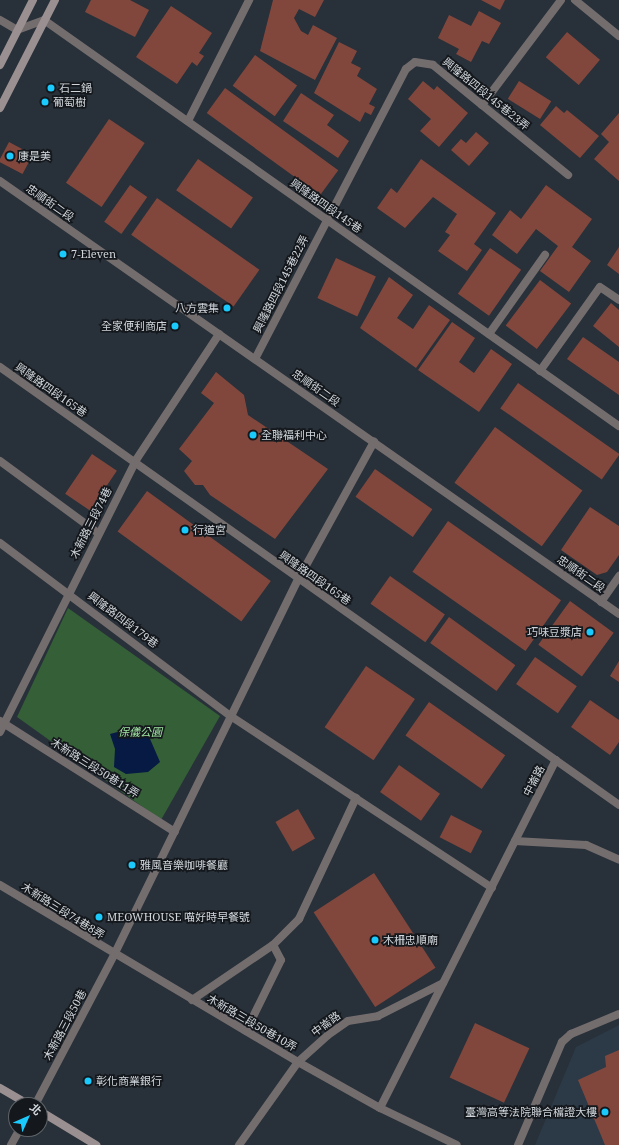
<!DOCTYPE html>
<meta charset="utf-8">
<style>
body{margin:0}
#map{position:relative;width:619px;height:1145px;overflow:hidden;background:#283039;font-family:"Noto Serif","Noto Sans TC",serif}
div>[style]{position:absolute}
.built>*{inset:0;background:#2c3a48}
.green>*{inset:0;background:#345f37}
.water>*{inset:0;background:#061a43}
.building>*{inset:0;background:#82473c;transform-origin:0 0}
.service>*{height:8px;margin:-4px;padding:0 4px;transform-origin:4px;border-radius:4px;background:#746d6e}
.minor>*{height:8px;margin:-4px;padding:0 4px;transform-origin:4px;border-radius:4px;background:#746d6e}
.tertiary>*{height:8px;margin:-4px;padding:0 4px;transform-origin:4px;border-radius:4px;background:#746d6e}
.secondary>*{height:8px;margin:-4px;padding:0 4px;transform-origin:4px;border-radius:4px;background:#9b9091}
.dots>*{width:11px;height:11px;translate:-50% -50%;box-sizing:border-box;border:2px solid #14181c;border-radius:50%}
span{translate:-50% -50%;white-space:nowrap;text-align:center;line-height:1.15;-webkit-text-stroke:3.5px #14181c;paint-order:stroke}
.poi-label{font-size:11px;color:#d0d6dc}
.left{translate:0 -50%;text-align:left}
.right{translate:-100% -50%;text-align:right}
.street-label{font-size:11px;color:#d0d6dc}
.park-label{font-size:11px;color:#a1e5a3;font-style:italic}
.north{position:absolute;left:8px;top:1097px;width:40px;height:40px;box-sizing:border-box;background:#14181c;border:1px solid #5f6469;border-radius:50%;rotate:45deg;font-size:11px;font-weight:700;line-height:16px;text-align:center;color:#d0d6dc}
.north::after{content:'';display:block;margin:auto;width:14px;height:18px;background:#1bcafc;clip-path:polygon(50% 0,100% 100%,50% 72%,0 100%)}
</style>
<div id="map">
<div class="built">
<i style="clip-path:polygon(619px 1025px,619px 1145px,535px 1145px,576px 1047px)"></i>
</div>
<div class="green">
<i style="clip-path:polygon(68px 608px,220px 716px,161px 820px,17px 717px)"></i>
</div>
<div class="water">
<i style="clip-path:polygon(125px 730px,147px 732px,160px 762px,148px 772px,126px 774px,114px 767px,115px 749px,110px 734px)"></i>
</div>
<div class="building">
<i style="clip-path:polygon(91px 0,130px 0,149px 10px,135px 37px,85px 12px)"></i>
<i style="clip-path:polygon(273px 0,324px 0,315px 17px,299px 9px,294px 18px,301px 31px,308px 35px,313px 25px,337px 38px,315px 80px,260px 51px)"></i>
<i style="clip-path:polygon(481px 0,505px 0,500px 10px)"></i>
<i style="clip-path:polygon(171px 6px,212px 33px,199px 53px,204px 56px,197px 66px,192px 62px,177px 84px,136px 57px)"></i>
<i style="clip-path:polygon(479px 11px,501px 23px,489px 44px,482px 41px,471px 62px,456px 54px,459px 49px,438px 38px,449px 15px,471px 26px)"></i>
<i style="left:567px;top:32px;width:43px;height:33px;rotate:40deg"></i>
<i style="clip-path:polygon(339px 42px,357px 51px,351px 63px,361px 68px,357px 76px,377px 89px,369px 104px,375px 107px,371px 115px,365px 112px,360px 122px,314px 93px)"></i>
<i style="left:255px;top:55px;width:52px;height:38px;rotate:36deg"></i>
<i style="clip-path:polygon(423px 81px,434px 90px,437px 86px,468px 113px,439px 147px,420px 131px,431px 119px,408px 99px)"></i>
<i style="left:519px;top:81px;width:38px;height:21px;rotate:32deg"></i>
<i style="left:225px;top:88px;width:140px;height:31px;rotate:36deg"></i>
<i style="clip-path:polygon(301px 93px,334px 115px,327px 125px,349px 141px,338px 158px,283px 121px)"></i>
<i style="clip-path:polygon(556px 106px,564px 113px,567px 110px,599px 136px,580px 158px,540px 125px)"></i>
<i style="clip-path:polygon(619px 113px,619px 181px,594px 159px,609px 142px,601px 134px)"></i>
<i style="left:109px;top:119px;width:43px;height:77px;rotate:34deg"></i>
<i style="clip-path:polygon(476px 132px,489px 143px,469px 166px,451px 150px,461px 139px,466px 143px)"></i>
<i style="left:9px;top:142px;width:27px;height:22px;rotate:28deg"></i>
<i style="left:198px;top:159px;width:67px;height:38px;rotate:35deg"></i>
<i style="clip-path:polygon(421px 159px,496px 213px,474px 244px,482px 250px,467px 271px,438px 251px,450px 235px,445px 232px,457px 214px,433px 197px,405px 228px,377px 208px,391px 188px,397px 193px)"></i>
<i style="left:130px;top:185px;width:21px;height:45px;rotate:35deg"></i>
<i style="clip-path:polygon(546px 185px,592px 219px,572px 247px,591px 261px,569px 292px,540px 271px,558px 246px,536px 229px,517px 254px,492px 235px,510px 210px,521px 219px)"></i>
<i style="left:157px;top:198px;width:125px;height:45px;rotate:35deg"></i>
<i style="clip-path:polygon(619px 247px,619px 274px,607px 265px)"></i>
<i style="left:490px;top:248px;width:38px;height:56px;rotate:35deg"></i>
<i style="left:336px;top:258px;width:44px;height:44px;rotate:25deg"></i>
<i style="clip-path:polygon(389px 277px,413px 295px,397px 318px,413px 329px,429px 305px,450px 320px,416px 368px,360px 328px)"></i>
<i style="left:540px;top:280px;width:39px;height:57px;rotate:37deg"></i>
<i style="clip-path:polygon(611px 303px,619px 310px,619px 347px,593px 326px)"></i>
<i style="clip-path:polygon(452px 322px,475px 338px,459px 362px,474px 373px,491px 349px,512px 364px,479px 412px,418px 370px)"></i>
<i style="clip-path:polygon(583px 337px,619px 362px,619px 395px,567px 359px)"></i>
<i style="clip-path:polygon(216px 372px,244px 395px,248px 415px,328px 469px,275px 539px,210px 495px,203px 485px,195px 485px,184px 471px,192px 461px,179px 449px,214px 403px,201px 393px)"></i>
<i style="left:518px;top:383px;width:124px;height:31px;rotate:35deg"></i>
<i style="left:495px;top:427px;width:108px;height:69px;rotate:36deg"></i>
<i style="left:92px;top:454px;width:30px;height:48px;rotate:34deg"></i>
<i style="left:375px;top:469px;width:70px;height:34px;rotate:35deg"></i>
<i style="left:147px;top:491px;width:153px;height:50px;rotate:36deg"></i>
<i style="clip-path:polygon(590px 507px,619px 526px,619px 555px,607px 572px,597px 575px,561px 550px)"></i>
<i style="left:448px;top:521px;width:138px;height:62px;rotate:35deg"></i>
<i style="left:390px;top:576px;width:67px;height:34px;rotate:35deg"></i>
<i style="left:570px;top:601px;width:54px;height:54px;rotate:36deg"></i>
<i style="left:449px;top:617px;width:82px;height:32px;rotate:36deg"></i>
<i style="left:535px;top:657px;width:51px;height:33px;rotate:35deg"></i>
<i style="clip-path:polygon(619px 661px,619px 682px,610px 676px)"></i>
<i style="left:366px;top:666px;width:59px;height:74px;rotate:34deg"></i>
<i style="clip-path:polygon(590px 700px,619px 720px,619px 742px,610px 755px,571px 727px)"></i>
<i style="left:429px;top:702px;width:93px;height:41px;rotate:35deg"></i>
<i style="left:399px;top:765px;width:50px;height:33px;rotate:35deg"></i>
<i style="left:298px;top:809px;width:34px;height:26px;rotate:60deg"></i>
<i style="left:451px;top:815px;width:35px;height:25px;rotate:27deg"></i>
<i style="left:374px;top:873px;width:113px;height:72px;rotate:57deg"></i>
<i style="left:475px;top:1023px;width:60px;height:60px;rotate:25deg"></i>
<i style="clip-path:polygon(619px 1050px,619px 1145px,605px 1145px,578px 1080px,606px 1067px,605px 1056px)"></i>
</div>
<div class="service">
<i style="left:575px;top:0;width:57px;rotate:39.3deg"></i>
<i style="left:0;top:20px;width:20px;rotate:30deg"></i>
<i style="left:482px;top:105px;width:111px;rotate:39.1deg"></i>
<i style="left:188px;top:121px;width:136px;rotate:-63.2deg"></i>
<i style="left:489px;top:334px;width:97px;rotate:-54.7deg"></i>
<i style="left:540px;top:371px;width:103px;rotate:-54.5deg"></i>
<i style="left:600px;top:287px;width:23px;rotate:34deg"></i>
<i style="left:0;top:461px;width:122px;rotate:36.3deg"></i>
<i style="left:0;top:543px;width:290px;rotate:36.9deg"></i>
<i style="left:232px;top:717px;width:311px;rotate:33.3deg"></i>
<i style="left:0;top:721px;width:207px;rotate:32.4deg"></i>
<i style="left:515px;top:841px;width:71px;rotate:3.2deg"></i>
<i style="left:586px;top:845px;width:36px;rotate:24deg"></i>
<i style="left:192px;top:1000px;width:98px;rotate:-34.2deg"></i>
<i style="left:273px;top:945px;width:37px;rotate:-45deg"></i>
<i style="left:299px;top:919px;width:134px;rotate:-64.8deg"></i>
<i style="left:246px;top:1031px;width:79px;rotate:-63.8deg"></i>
<i style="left:281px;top:960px;width:17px;rotate:-118deg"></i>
<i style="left:239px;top:1145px;width:102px;rotate:-54.6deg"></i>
<i style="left:298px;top:1062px;width:40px;rotate:-42deg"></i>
<i style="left:328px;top:1035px;width:24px;rotate:-35deg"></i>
<i style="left:348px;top:1021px;width:30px;rotate:-9deg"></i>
<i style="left:378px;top:1016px;width:73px;rotate:-26.9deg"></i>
<i style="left:518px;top:1145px;width:112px;rotate:-66.9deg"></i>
<i style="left:562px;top:1042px;width:12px;rotate:-42deg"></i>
<i style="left:571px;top:1034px;width:52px;rotate:-22.6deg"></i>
</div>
<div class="minor">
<i style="left:17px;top:30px;width:29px;rotate:-20deg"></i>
<i style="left:44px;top:20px;width:704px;rotate:35.23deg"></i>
<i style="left:255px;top:359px;width:327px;rotate:-62.5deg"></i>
<i style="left:406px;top:69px;width:11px;rotate:-38deg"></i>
<i style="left:415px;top:62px;width:18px;rotate:9deg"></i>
<i style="left:433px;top:65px;width:63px;rotate:39.2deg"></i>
<i style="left:482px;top:105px;width:131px;rotate:-53deg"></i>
<i style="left:0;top:367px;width:758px;rotate:35.28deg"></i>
<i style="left:601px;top:602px;width:32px;rotate:-55deg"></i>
<i style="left:0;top:732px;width:304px;rotate:-63.4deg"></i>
<i style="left:136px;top:460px;width:151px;rotate:-56.6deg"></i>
<i style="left:0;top:885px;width:347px;rotate:30.7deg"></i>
<i style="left:298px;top:1062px;width:94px;rotate:29.3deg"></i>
<i style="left:380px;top:1108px;width:85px;rotate:25.7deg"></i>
<i style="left:35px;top:1105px;width:170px;rotate:-62.2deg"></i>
<i style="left:114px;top:955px;width:418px;rotate:-63.9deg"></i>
<i style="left:298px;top:580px;width:158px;rotate:-61.2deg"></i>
<i style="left:380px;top:1108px;width:390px;rotate:-63.2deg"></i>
<i style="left:11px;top:1145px;width:18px;rotate:-61deg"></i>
</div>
<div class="tertiary">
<i style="left:0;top:181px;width:755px;rotate:34.97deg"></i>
</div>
<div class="secondary">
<i style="left:0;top:65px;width:73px;rotate:-63.1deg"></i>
<i style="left:0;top:108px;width:121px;rotate:-63deg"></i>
<i style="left:0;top:1088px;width:34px;rotate:30deg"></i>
<i style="left:40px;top:1111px;width:66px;rotate:31.3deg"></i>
</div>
<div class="dots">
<i style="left:51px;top:88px;background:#1bcafc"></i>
<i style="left:45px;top:102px;background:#1bcafc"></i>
<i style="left:10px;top:156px;background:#1bcafc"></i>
<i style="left:63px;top:254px;background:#1bcafc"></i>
<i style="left:227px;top:308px;background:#1bcafc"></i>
<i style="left:175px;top:326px;background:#1bcafc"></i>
<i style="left:253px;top:435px;background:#1bcafc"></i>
<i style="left:185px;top:530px;background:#1bcafc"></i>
<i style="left:590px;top:632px;background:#1bcafc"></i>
<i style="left:132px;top:865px;background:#1bcafc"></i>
<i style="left:99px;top:917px;background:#1bcafc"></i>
<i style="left:375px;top:940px;background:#1bcafc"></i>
<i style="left:88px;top:1081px;background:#1bcafc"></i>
<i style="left:605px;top:1112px;background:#1bcafc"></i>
</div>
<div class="poi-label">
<span class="left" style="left:59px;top:88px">石二鍋</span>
<span class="left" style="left:53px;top:102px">葡萄樹</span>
<span class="left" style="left:18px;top:156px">康是美</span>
<span class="left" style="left:71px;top:254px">7-Eleven</span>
<span class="right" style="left:219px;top:308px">八方雲集</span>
<span class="right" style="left:167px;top:326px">全家便利商店</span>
<span class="left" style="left:261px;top:435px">全聯福利中心</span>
<span class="left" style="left:193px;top:530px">行道宮</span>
<span class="right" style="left:582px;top:632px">巧味豆漿店</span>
<span class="left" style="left:140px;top:865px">雅風音樂咖啡餐廳</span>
<span class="left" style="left:107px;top:917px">MEOWHOUSE 喵好時早餐號</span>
<span class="left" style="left:383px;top:940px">木柵忠順廟</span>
<span class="left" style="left:96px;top:1081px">彰化商業銀行</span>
<span class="right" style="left:597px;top:1112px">臺灣高等法院聯合檔證大樓</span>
</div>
<div class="street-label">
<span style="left:486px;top:94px;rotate:39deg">興隆路四段145巷23弄</span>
<span style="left:50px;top:203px;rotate:35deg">忠順街二段</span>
<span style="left:326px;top:206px;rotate:35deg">興隆路四段145巷</span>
<span style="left:281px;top:284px;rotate:-63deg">興隆路四段145巷22弄</span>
<span style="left:316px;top:388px;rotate:35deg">忠順街二段</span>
<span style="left:51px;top:390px;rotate:35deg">興隆路四段165巷</span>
<span style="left:91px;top:523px;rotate:-63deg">木新路三段74巷</span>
<span style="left:581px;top:574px;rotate:35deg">忠順街二段</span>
<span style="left:315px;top:578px;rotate:35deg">興隆路四段165巷</span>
<span style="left:123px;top:620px;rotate:37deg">興隆路四段179巷</span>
<span style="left:95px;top:768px;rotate:32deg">木新路三段50巷11弄</span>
<span style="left:534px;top:781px;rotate:-63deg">中崙路</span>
<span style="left:63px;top:911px;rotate:32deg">木新路三段74巷8弄</span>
<span style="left:252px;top:1023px;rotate:30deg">木新路三段50巷10弄</span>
<span style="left:326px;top:1024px;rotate:-36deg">中崙路</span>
<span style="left:65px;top:1025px;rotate:-62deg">木新路三段50巷</span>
</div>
<div class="park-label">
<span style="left:140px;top:732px">保儀公園</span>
</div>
<div class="north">北</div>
</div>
